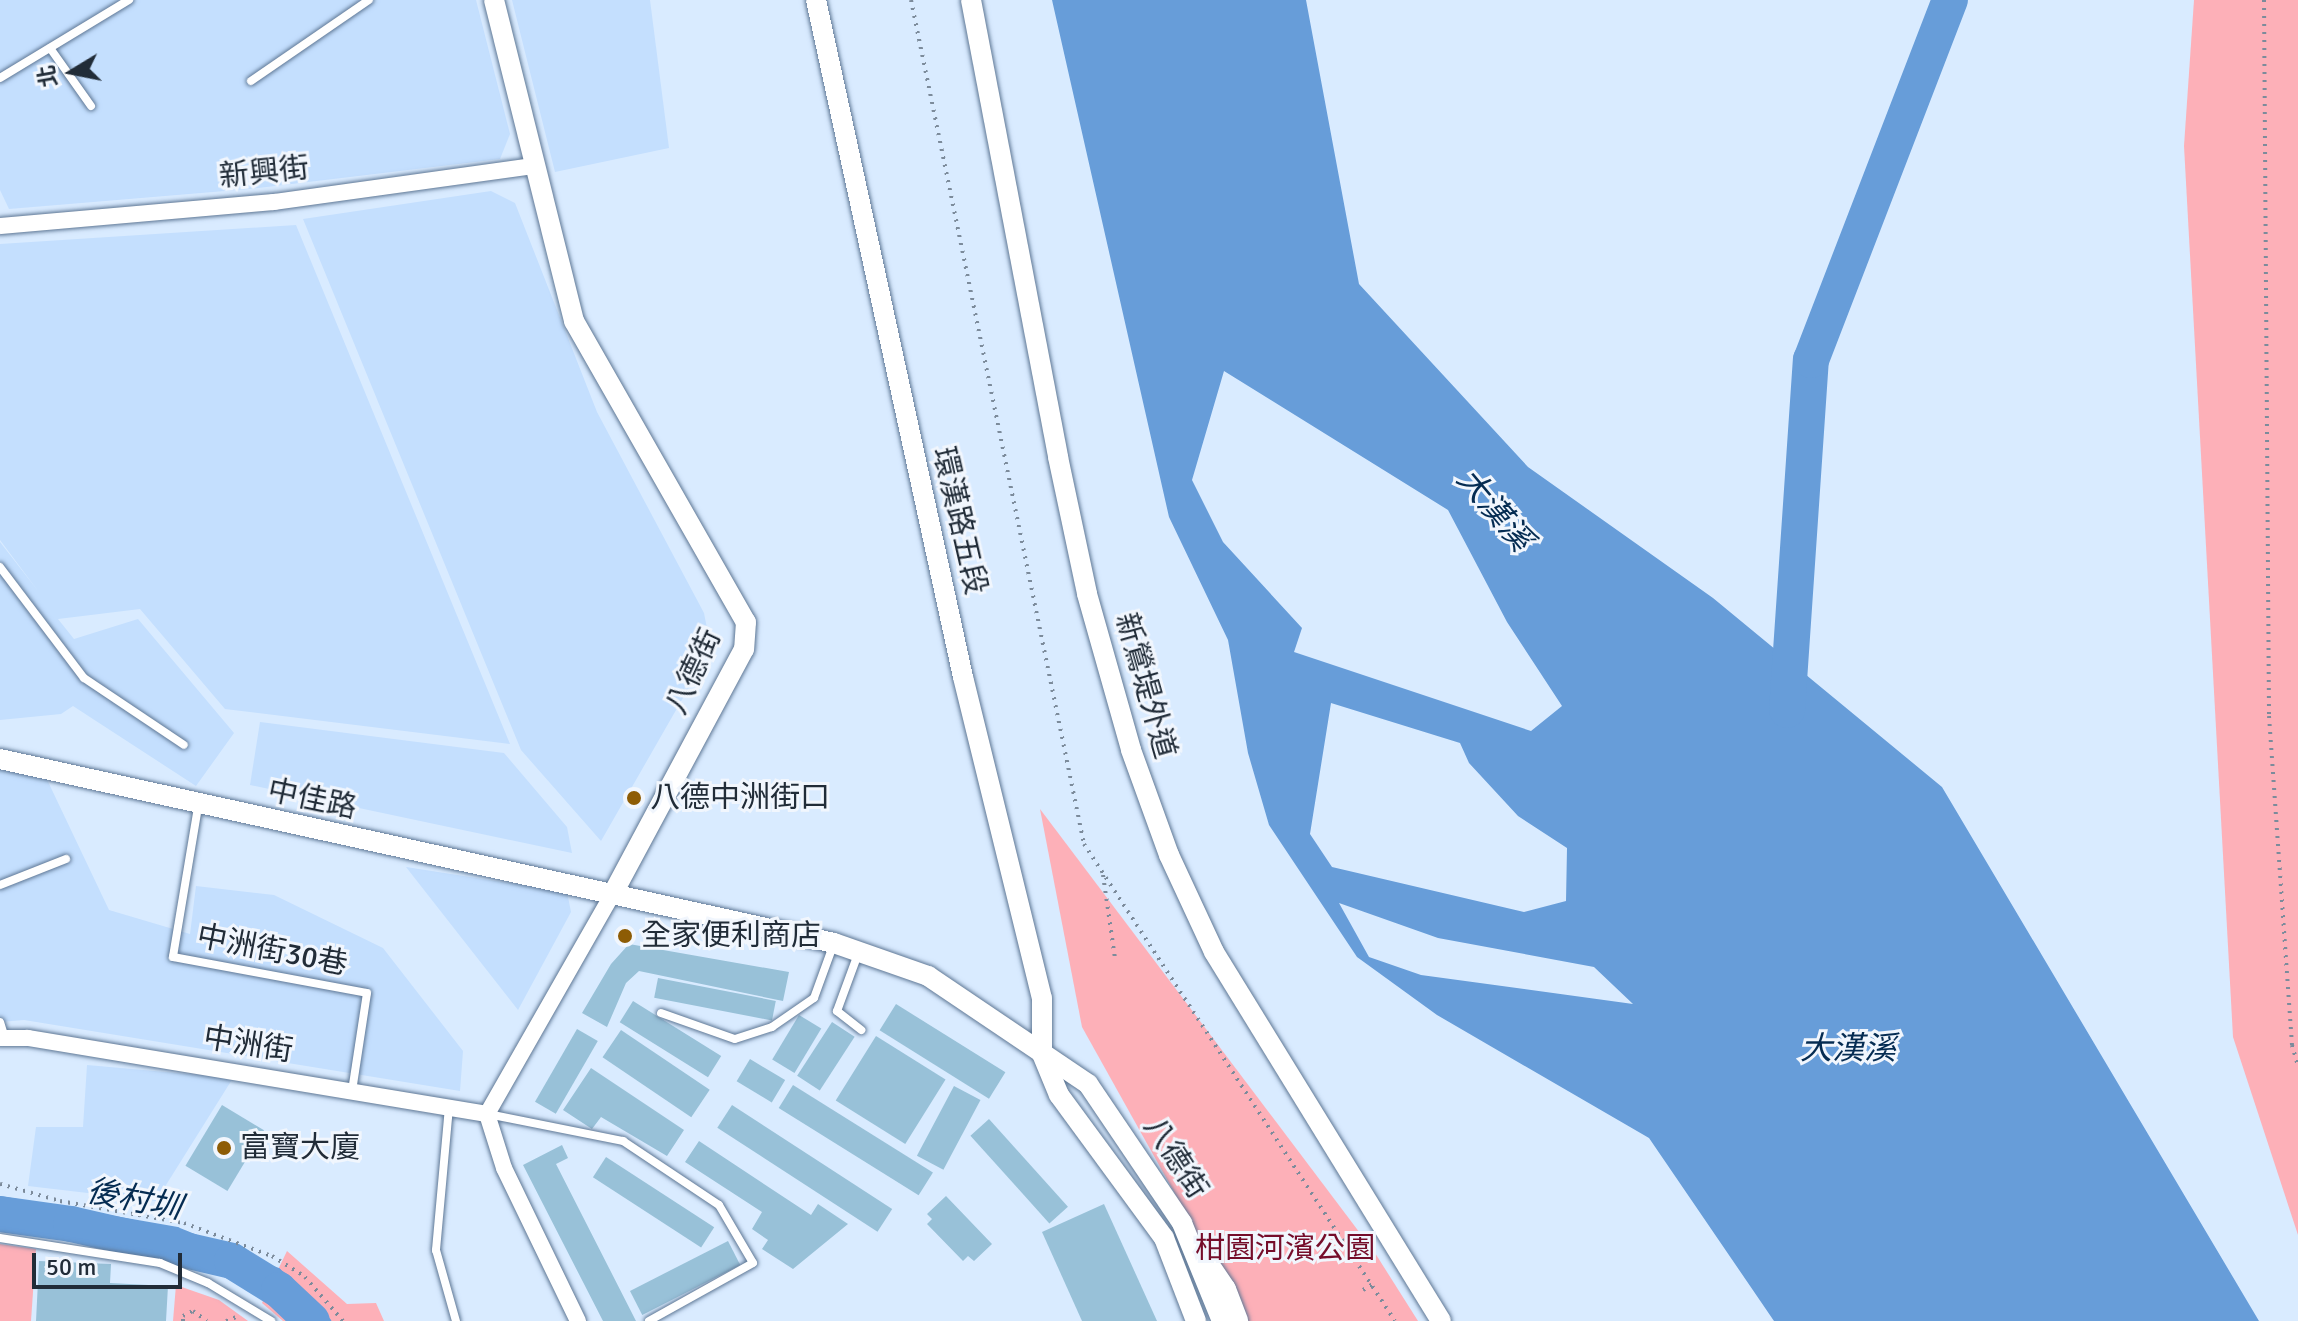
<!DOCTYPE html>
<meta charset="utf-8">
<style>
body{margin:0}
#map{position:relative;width:2298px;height:1321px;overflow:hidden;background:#d9ebff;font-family:Signika,"Noto Sans TC",sans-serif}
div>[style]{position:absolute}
.built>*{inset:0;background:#c4dffe}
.green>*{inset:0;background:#fdb0b8}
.water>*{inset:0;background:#679dd9}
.stream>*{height:6px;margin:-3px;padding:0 3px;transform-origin:3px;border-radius:3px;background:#679dd9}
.river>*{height:36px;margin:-18px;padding:0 18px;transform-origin:18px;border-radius:18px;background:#679dd9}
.building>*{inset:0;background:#98c1d8;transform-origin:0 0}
.path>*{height:4px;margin-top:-2px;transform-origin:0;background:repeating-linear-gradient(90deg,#7c8b9b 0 2px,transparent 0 8px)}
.roads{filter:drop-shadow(0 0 2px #5e7795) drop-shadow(0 0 2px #5e7795)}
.service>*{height:8px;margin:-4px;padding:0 4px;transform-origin:4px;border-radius:4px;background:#fff}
.minor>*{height:16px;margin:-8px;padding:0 8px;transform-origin:8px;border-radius:8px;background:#fff}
.tertiary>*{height:20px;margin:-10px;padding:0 10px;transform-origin:10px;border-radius:10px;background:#fff}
.dots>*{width:22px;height:22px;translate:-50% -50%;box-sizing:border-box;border:4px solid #f1f6fd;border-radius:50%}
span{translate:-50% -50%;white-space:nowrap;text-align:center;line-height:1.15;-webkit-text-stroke:6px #f1f6fd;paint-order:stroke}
.street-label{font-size:30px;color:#212c38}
.poi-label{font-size:30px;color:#212c38}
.left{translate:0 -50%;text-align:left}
.park-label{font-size:30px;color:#750c2a}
.water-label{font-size:32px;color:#052c52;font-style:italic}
.north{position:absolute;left:32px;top:32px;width:80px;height:80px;-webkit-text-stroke:6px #f1f6fd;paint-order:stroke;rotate:260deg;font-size:22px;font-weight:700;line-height:32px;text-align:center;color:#212c38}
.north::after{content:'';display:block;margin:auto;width:28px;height:36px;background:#212c38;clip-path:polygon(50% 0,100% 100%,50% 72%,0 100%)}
.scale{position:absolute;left:32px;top:1253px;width:150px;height:36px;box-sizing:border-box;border:4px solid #212c38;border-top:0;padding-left:10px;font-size:24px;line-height:28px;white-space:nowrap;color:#212c38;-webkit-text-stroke:6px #f1f6fd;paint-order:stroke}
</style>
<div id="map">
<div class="built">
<i style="clip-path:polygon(0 0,476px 0,510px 134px,500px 159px,249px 189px,9px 209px,0 190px)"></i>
<i style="clip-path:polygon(512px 0,650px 0,669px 148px,555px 172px)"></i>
<i style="clip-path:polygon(491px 191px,515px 203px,597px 412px,704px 613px,711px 649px,601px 841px,521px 750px,303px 219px)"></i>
<i style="clip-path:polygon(296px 225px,510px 744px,225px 709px,140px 609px,58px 619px,74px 639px,138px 619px,234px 733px,196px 786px,73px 706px,61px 714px,0 720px,0 542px,38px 591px,0 540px,0 244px)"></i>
<i style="clip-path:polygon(260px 722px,504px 753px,567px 827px,572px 853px,250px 785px)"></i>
<i style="clip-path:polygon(0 764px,42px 769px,109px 910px,190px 934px,196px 886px,274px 895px,383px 948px,463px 1051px,460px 1091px,24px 1020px,0 1022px)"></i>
<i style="clip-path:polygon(406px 867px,567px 892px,571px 912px,518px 1010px)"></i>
<i style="clip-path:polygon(87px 1065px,233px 1078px,156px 1201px,28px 1186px,36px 1127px,83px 1127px)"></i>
</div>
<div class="green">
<i style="clip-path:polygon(2194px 0,2298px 0,2298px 1235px,2233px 1037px,2184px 146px)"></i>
<i style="clip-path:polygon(1040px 809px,1375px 1253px,1418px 1321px,1246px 1321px,1082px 1027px)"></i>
<i style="clip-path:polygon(0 1244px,36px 1249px,31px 1321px,0 1321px)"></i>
<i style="clip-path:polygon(287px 1251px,347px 1304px,376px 1303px,384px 1321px,283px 1321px,262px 1303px)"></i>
<i style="clip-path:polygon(176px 1285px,219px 1300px,248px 1321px,173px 1321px)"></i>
</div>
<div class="water">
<i style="clip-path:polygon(evenodd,1052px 0,1306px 0,1359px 284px,1528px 467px,1713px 598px,1942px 787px,2259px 1321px,1774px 1321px,1649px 1138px,1437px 1015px,1357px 957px,1269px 825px,1248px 753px,1228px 640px,1169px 517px,1052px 0,1224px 371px,1448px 510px,1507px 622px,1562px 706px,1531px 731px,1294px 652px,1302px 628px,1223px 542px,1192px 480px,1224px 371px,1052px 0,1331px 703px,1460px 743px,1469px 763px,1518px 816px,1567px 848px,1566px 901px,1524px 912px,1332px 867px,1310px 834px,1331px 703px,1052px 0,1339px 903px,1438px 938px,1594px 967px,1633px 1004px,1421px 975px,1369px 957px,1339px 903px)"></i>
</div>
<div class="stream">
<i style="left:0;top:1199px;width:180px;rotate:9.9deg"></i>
<i style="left:177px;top:1230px;width:109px;rotate:22.1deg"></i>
<i style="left:278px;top:1271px;width:71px;rotate:45deg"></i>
</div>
<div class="river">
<i style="left:1787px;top:710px;width:351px;rotate:-86.1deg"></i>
<i style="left:1811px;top:360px;width:386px;rotate:-68.9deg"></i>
<i style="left:0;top:1214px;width:72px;rotate:8deg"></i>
<i style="left:71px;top:1224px;width:165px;rotate:12.9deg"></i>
<i style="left:232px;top:1261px;width:55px;rotate:31.7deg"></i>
<i style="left:279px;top:1290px;width:45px;rotate:43.2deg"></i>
</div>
<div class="building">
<i style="clip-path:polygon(629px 944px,789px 972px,783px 1001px,639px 971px,626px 983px,607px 1027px,582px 1013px,611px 964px)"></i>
<i style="left:658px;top:978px;width:120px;height:20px;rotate:11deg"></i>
<i style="left:633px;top:1001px;width:104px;height:25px;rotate:32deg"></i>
<i style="left:896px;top:1004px;width:129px;height:31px;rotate:32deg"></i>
<i style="left:799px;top:1015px;width:26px;height:52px;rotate:31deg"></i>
<i style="left:832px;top:1022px;width:27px;height:64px;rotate:33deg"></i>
<i style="left:577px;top:1029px;width:24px;height:84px;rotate:30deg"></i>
<i style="left:621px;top:1030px;width:107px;height:33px;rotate:34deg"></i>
<i style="left:876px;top:1036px;width:82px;height:76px;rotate:32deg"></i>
<i style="left:750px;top:1059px;width:41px;height:26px;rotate:31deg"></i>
<i style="clip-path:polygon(591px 1068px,684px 1130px,667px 1156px,601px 1117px,592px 1129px,563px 1110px)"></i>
<i style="left:793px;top:1085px;width:165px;height:27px;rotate:32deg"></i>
<i style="left:954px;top:1086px;width:30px;height:79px;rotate:28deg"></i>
<i style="left:222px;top:1105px;width:49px;height:71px;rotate:31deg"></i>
<i style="left:732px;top:1105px;width:191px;height:27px;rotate:33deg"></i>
<i style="left:989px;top:1119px;width:118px;height:25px;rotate:48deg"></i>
<i style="clip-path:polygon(699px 1141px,811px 1215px,818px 1204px,848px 1224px,793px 1269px,762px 1249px,768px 1240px,752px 1229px,762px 1212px,685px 1162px)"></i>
<i style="clip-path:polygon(562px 1145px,568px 1158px,556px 1164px,636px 1321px,603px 1321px,523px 1165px)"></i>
<i style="left:606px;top:1157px;width:129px;height:24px;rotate:33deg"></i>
<i style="clip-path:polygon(946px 1196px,992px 1244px,974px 1261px,968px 1256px,963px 1261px,927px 1224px,932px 1219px,927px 1214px)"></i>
<i style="clip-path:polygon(1104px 1204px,1157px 1321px,1082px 1321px,1042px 1232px)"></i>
<i style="left:728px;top:1241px;width:27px;height:110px;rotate:63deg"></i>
<i style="clip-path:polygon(39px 1261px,111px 1264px,110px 1283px,168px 1286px,166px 1321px,36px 1321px)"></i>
</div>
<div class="path">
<i style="left:911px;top:0;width:862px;rotate:78.42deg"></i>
<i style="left:1084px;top:844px;width:569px;rotate:56.9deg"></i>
<i style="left:2264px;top:0;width:716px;rotate:89.6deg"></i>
<i style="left:2269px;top:716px;width:330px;rotate:86deg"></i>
<i style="left:2292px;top:1045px;width:22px;rotate:74deg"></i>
<i style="left:1103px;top:875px;width:84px;rotate:81.8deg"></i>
<i style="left:0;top:1184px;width:62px;rotate:15.8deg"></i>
<i style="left:60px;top:1201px;width:126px;rotate:10.1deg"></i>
<i style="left:184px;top:1223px;width:94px;rotate:20.6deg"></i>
<i style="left:272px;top:1256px;width:39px;rotate:32deg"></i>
<i style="left:305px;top:1277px;width:58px;rotate:49.2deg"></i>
<i style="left:1363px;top:1290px;width:12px;rotate:-31deg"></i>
<i style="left:183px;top:1321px;width:5px;rotate:-90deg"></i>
<i style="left:183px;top:1316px;width:11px;rotate:-27deg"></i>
<i style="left:193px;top:1311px;width:17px;rotate:36deg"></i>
<i style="left:226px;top:1321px;width:14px;rotate:-21deg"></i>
</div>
<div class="roads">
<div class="service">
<i style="left:50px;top:48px;width:71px;rotate:54.7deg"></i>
<i style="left:0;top:78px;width:151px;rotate:-31.2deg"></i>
<i style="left:251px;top:81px;width:143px;rotate:-34.5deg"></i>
<i style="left:0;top:567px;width:139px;rotate:52.9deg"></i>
<i style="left:84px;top:678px;width:120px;rotate:33.8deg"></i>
<i style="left:198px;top:807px;width:152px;rotate:99.5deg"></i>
<i style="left:173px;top:957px;width:197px;rotate:10.5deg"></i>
<i style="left:367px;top:993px;width:99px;rotate:98.7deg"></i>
<i style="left:0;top:885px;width:71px;rotate:-21.5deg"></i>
<i style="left:858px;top:954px;width:61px;rotate:110.2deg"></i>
<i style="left:837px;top:1011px;width:31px;rotate:38deg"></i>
<i style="left:661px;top:1013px;width:78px;rotate:19.4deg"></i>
<i style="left:735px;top:1039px;width:39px;rotate:-18deg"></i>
<i style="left:772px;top:1027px;width:51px;rotate:-34.6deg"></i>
<i style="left:814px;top:998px;width:59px;rotate:-70deg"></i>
<i style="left:0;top:1022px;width:17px;rotate:73deg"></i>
<i style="left:449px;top:1107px;width:144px;rotate:95.2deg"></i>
<i style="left:436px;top:1250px;width:74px;rotate:74.3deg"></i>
<i style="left:488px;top:1114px;width:138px;rotate:11.3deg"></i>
<i style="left:623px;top:1141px;width:115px;rotate:33.7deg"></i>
<i style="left:719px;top:1205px;width:67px;rotate:59.6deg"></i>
<i style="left:753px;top:1263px;width:119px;rotate:150.9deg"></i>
<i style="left:0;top:1238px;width:162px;rotate:8.9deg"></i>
<i style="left:160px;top:1263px;width:52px;rotate:22.6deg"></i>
<i style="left:208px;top:1283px;width:74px;rotate:31.1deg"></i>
</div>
<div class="minor">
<i style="left:0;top:226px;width:275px;rotate:-5deg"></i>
<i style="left:274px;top:202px;width:261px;rotate:-7.9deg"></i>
<i style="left:0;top:1038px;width:28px"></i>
<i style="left:28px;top:1038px;width:465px;rotate:9.4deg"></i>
<i style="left:487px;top:1114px;width:254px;rotate:-60.3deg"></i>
<i style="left:487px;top:1114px;width:57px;rotate:72.5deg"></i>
<i style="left:504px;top:1168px;width:170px;rotate:64.2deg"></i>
</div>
<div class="tertiary">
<i style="left:494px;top:0;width:331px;rotate:76deg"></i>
<i style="left:574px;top:321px;width:347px;rotate:60.3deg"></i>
<i style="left:746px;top:622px;width:27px;rotate:94deg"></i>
<i style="left:744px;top:649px;width:277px;rotate:118.2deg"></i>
<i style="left:816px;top:0;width:693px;rotate:77.75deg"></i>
<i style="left:963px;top:677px;width:331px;rotate:76.2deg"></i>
<i style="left:1042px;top:998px;width:56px;rotate:90deg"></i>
<i style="left:1042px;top:1054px;width:44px;rotate:67.5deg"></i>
<i style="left:1059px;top:1095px;width:177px;rotate:53.7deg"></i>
<i style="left:1164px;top:1238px;width:89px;rotate:68.9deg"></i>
<i style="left:971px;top:0;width:465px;rotate:79.2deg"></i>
<i style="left:1058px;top:457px;width:140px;rotate:78deg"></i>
<i style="left:1087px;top:594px;width:162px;rotate:74.2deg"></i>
<i style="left:1131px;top:750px;width:112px;rotate:70.1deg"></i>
<i style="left:1169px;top:855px;width:107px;rotate:65.1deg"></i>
<i style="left:1214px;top:952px;width:433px;rotate:58.4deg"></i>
<i style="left:0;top:759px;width:854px;rotate:12.44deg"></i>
<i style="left:834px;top:943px;width:100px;rotate:19.3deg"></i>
<i style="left:928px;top:976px;width:193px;rotate:34deg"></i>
<i style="left:1088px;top:1084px;width:168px;rotate:55.9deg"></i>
<i style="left:1182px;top:1223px;width:106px;rotate:67.8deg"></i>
<i style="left:1205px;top:1258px;width:37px;rotate:56deg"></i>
<i style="left:1226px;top:1289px;width:34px;rotate:69deg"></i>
</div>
</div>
<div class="dots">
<i style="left:634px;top:798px;background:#8d5c05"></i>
<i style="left:625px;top:936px;background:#8d5c05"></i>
<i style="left:224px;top:1148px;background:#8d5c05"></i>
</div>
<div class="street-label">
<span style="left:264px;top:173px;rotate:-6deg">新興街</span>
<span style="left:959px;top:521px;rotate:77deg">環漢路五段</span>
<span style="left:694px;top:672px;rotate:-65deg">八德街</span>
<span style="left:1145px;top:686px;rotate:74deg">新鶯堤外道</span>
<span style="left:312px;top:800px;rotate:12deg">中佳路</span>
<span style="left:272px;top:951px;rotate:11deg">中洲街30巷</span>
<span style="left:248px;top:1045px;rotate:9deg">中洲街</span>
<span style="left:1175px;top:1158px;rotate:57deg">八德街</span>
</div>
<div class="poi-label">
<span class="left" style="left:650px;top:798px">八德中洲街口</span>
<span class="left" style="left:641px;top:936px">全家便利商店</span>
<span class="left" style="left:240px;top:1148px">富寶大廈</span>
</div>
<div class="park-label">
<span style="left:1285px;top:1249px">柑園河濱公園</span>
</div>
<div class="water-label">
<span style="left:1494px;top:510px;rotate:50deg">大漢溪</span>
<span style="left:1848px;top:1049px">大漢溪</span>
<span style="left:134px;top:1200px;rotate:11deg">後村圳</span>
</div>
<div class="north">北</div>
<div class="scale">50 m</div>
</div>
